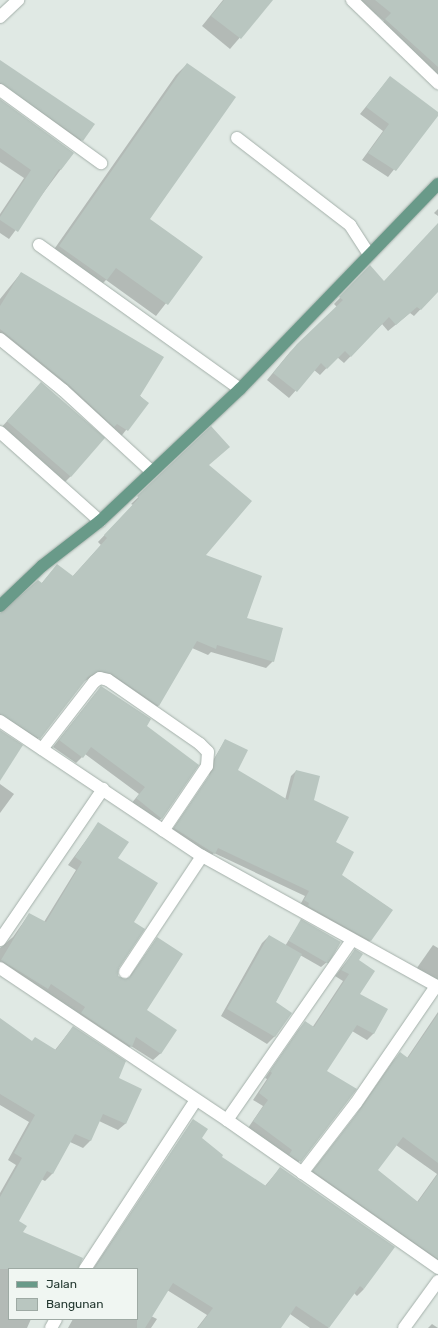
<!DOCTYPE html>
<style>
body{margin:0}
#map{position:relative;width:438px;height:1328px;overflow:hidden;background:#e0e9e4;font-family:Rubik,sans-serif}
div>[style]{position:absolute}
.shadow>*{inset:0;background:#0003}
.building>*{inset:0;background:#b9c6c0;transform-origin:0 0}
.roads{filter:drop-shadow(0 0 1px #a4b0aa) drop-shadow(0 0 1px #a4b0aa)}
.minor>*{height:12px;margin:-6px;padding:0 6px;transform-origin:6px;border-radius:6px;background:#fff}
.major>*{height:12px;margin:-6px;padding:0 6px;transform-origin:6px;border-radius:6px;background:#699a89}
span{translate:-50% -50%;white-space:nowrap;text-align:center;line-height:1.15;-webkit-text-stroke:4px #f0f6f2;paint-order:stroke}
.legend{position:absolute;left:8px;top:1268px;width:130px;height:52px;box-sizing:border-box;background:#f0f6f2;border:1px solid #9eaaa4;margin:0;padding:5px 7px;list-style:none;font-size:12px;color:#233830}
.legend li{display:flex;align-items:center;gap:8px;height:20px}
.legend b{width:20px;border:1px solid #9eaaa4}
</style>
<div id="map">
<div class="shadow">
<i style="clip-path:polygon(223px 0,272px 0,230px 49px,202px 26px)"></i>
<i style="clip-path:polygon(358px 0,431px 0,438px 7px,438px 82px,378px 28px,384px 21px)"></i>
<i style="clip-path:polygon(0 61px,82px 140px,74px 148px,0 95px)"></i>
<i style="clip-path:polygon(187px 64px,148px 219px,202px 257px,156px 316px,106px 280px,95px 291px,48px 258px,176px 75px)"></i>
<i style="clip-path:polygon(390px 77px,435px 118px,388px 177px,362px 160px,383px 131px,360px 114px)"></i>
<i style="clip-path:polygon(0 100px,73px 153px,9px 239px,0 233px,0 214px,24px 178px,0 162px)"></i>
<i style="clip-path:polygon(438px 209px,438px 216px,434px 213px)"></i>
<i style="clip-path:polygon(438px 224px,438px 291px,414px 316px,410px 313px,388px 331px,382px 324px,344px 363px,337px 357px,320px 375px,314px 370px,289px 398px,267px 380px,290px 352px,337px 307px,334px 304px,370px 267px,384px 282px)"></i>
<i style="clip-path:polygon(21px 273px,147px 403px,119px 439px,0 343px,0 299px)"></i>
<i style="clip-path:polygon(41px 383px,72px 475px,62px 485px,0 429px)"></i>
<i style="clip-path:polygon(211px 428px,204px 556px,273px 661px,266px 668px,211px 652px,208px 655px,192px 648px,158px 706px,152px 712px,92px 677px,83px 682px,33px 745px,0 723px,0 614px,41px 584px,57px 565px,72px 577px,101px 545px,98px 542px,133px 505px,131px 504px)"></i>
<i style="clip-path:polygon(95px 694px,162px 818px,155px 824px,131px 804px,139px 794px,85px 754px,76px 763px,53px 747px)"></i>
<i style="clip-path:polygon(225px 740px,236px 771px,285px 800px,291px 776px,296px 771px,335px 843px,341px 875px,392px 910px,366px 946px,300px 905px,305px 896px,214px 853px,209px 858px,170px 833px,209px 776px,211px 764px)"></i>
<i style="clip-path:polygon(0 784px,14px 794px,0 813px)"></i>
<i style="clip-path:polygon(98px 824px,117px 858px,132px 922px,118px 968px,117px 976px,125px 981px,128px 979px,157px 938px,146px 1010px,161px 1053px,153px 1060px,131px 1046px,124px 1054px,0 971px,0 948px,13px 937px,29px 914px,44px 922px,76px 870px,68px 865px)"></i>
<i style="clip-path:polygon(301px 921px,327px 962px,321px 967px,300px 955px,275px 1003px,275px 1036px,267px 1044px,221px 1016px,262px 943px,269px 936px,285px 946px)"></i>
<i style="clip-path:polygon(433px 945px,438px 948px,438px 992px,412px 975px)"></i>
<i style="clip-path:polygon(355px 951px,358px 994px,374px 1033px,367px 1040px,352px 1031px,325px 1071px,355px 1089px,294px 1168px,248px 1128px,263px 1106px,253px 1100px,267px 1079px,265px 1078px,299px 1029px,305px 1023px,312px 1028px,343px 981px,335px 976px)"></i>
<i style="clip-path:polygon(evenodd,438px 1012px,438px 1272px,306px 1179px,355px 1116px,393px 1061px,400px 1053px,407px 1058px,438px 1012px,396px 1145px,437px 1174px,417px 1202px,377px 1170px,396px 1145px)"></i>
<i style="clip-path:polygon(0 1019px,31px 1042px,55px 1050px,73px 1027px,117px 1078px,140px 1089px,125px 1124px,118px 1130px,99px 1121px,90px 1141px,83px 1148px,70px 1142px,52px 1174px,45px 1181px,41px 1179px,17px 1222px,22px 1232px,77px 1269px,9px 1269px,9px 1319px,31px 1319px,27px 1328px,0 1328px,0 1193px,16px 1165px,8px 1160px,29px 1122px,0 1105px)"></i>
<i style="clip-path:polygon(193px 1120px,200px 1139px,220px 1157px,265px 1186px,280px 1168px,364px 1289px,357px 1296px,354px 1293px,328px 1328px,310px 1328px,290px 1314px,280px 1328px,197px 1328px,207px 1315px,167px 1290px,151px 1316px,157px 1319px,151px 1328px,68px 1328px,73px 1319px,137px 1319px,137px 1269px,93px 1269px)"></i>
<i style="clip-path:polygon(432px 1324px,438px 1328px,428px 1328px)"></i>
</div>
<div class="building">
<i style="clip-path:polygon(224px 0,273px 0,241px 39px,211px 16px)"></i>
<i style="clip-path:polygon(375px 0,438px 0,438px 67px,385px 19px,391px 13px)"></i>
<i style="clip-path:polygon(0 60px,95px 124px,83px 141px,0 83px)"></i>
<i style="clip-path:polygon(187px 63px,236px 97px,150px 219px,203px 257px,168px 305px,116px 268px,107px 280px,59px 246px)"></i>
<i style="clip-path:polygon(390px 76px,438px 112px,438px 116px,396px 171px,368px 153px,389px 124px,366px 107px)"></i>
<i style="clip-path:polygon(0 99px,74px 153px,61px 170px,59px 169px,18px 232px,0 220px,0 217px,31px 170px,0 148px)"></i>
<i style="clip-path:polygon(438px 223px,438px 292px,421px 310px,417px 307px,396px 325px,389px 317px,351px 357px,345px 351px,327px 369px,321px 363px,297px 392px,273px 373px,297px 344px,343px 300px,339px 297px,370px 265px,384px 281px)"></i>
<i style="clip-path:polygon(21px 272px,164px 357px,140px 396px,149px 403px,128px 431px,117px 424px,114px 427px,68px 384px,0 329px,0 306px)"></i>
<i style="left:41px;top:382px;width:85px;height:52px;rotate:41deg"></i>
<i style="clip-path:polygon(211px 426px,230px 447px,209px 465px,252px 501px,206px 555px,262px 576px,247px 618px,283px 628px,274px 662px,217px 645px,216px 649px,197px 641px,159px 706px,112px 674px,99px 671px,88px 677px,40px 739px,0 714px,0 613px,38px 580px,42px 583px,57px 564px,73px 576px,107px 538px,104px 535px,139px 498px,137px 496px)"></i>
<i style="clip-path:polygon(101px 686px,151px 719px,147px 726px,199px 765px,162px 819px,136px 798px,145px 787px,91px 747px,83px 758px,59px 740px)"></i>
<i style="clip-path:polygon(0 730px,23px 745px,0 781px)"></i>
<i style="clip-path:polygon(225px 739px,248px 750px,238px 770px,288px 800px,296px 770px,320px 776px,314px 800px,349px 817px,336px 842px,354px 852px,342px 875px,393px 910px,371px 941px,308px 906px,309px 903px,304px 900px,309px 891px,218px 848px,215px 854px,174px 828px,213px 770px,215px 758px)"></i>
<i style="clip-path:polygon(98px 822px,129px 842px,118px 858px,158px 883px,134px 922px,145px 929px,119px 968px,118px 976px,125px 979px,131px 976px,157px 937px,183px 954px,147px 1010px,177px 1030px,161px 1054px,136px 1037px,132px 1047px,81px 1013px,85px 1007px,51px 984px,48px 989px,1px 960px,29px 913px,46px 922px,82px 862px,75px 857px)"></i>
<i style="left:301px;top:919px;width:46px;height:25px;rotate:30deg"></i>
<i style="clip-path:polygon(269px 935px,302px 954px,276px 1002px,292px 1013px,275px 1037px,227px 1009px)"></i>
<i style="clip-path:polygon(355px 949px,363px 954px,359px 960px,375px 971px,360px 994px,388px 1009px,374px 1034px,357px 1025px,327px 1071px,357px 1089px,301px 1162px,289px 1155px,292px 1150px,253px 1121px,268px 1100px,259px 1093px,272px 1073px,270px 1071px,305px 1021px,314px 1027px,349px 974px,341px 970px)"></i>
<i style="clip-path:polygon(438px 1014px,438px 1163px,403px 1137px,378px 1170px,418px 1202px,438px 1174px,438px 1259px,313px 1171px,362px 1107px,400px 1052px,408px 1058px)"></i>
<i style="clip-path:polygon(0 1018px,32px 1041px,35px 1037px,56px 1050px,73px 1026px,126px 1061px,119px 1078px,142px 1089px,126px 1124px,103px 1114px,91px 1141px,75px 1134px,53px 1174px,47px 1171px,19px 1221px,27px 1226px,23px 1232px,83px 1258px,78px 1269px,0 1269px,0 1197px,22px 1158px,14px 1153px,35px 1115px,0 1094px)"></i>
<i style="clip-path:polygon(193px 1119px,208px 1129px,202px 1138px,223px 1155px,222px 1157px,266px 1186px,280px 1167px,395px 1247px,364px 1289px,360px 1286px,329px 1328px,296px 1306px,281px 1328px,198px 1328px,213px 1308px,173px 1283px,145px 1328px,137px 1328px,137px 1269px,94px 1269px)"></i>
</div>
<div class="roads">
<div class="minor">
<i style="left:352px;top:0;width:120px;rotate:44deg"></i>
<i style="left:0;top:17px;width:25px;rotate:-43deg"></i>
<i style="left:0;top:90px;width:125px;rotate:35.9deg"></i>
<i style="left:237px;top:138px;width:143px;rotate:37.6deg"></i>
<i style="left:350px;top:225px;width:33px;rotate:57deg"></i>
<i style="left:39px;top:245px;width:247px;rotate:35.6deg"></i>
<i style="left:0;top:339px;width:81px;rotate:39deg"></i>
<i style="left:63px;top:390px;width:120px;rotate:42.6deg"></i>
<i style="left:0;top:432px;width:134px;rotate:41.7deg"></i>
<i style="left:0;top:721px;width:243px;rotate:33.8deg"></i>
<i style="left:202px;top:856px;width:270px;rotate:29deg"></i>
<i style="left:42px;top:749px;width:85px;rotate:-52.2deg"></i>
<i style="left:94px;top:682px;width:7px;rotate:-34deg"></i>
<i style="left:100px;top:678px;width:8px;rotate:14deg"></i>
<i style="left:108px;top:680px;width:112px;rotate:34.8deg"></i>
<i style="left:200px;top:744px;width:11px;rotate:45deg"></i>
<i style="left:208px;top:752px;width:14px;rotate:94deg"></i>
<i style="left:207px;top:766px;width:78px;rotate:124.1deg"></i>
<i style="left:0;top:940px;width:183px;rotate:-55.7deg"></i>
<i style="left:0;top:968px;width:273px;rotate:33.8deg"></i>
<i style="left:227px;top:1120px;width:258px;rotate:35deg"></i>
<i style="left:125px;top:972px;width:139px;rotate:-56.4deg"></i>
<i style="left:227px;top:1120px;width:219px;rotate:-55.2deg"></i>
<i style="left:302px;top:1173px;width:88px;rotate:-52.4deg"></i>
<i style="left:356px;top:1103px;width:142px;rotate:-55.6deg"></i>
<i style="left:85px;top:1269px;width:202px;rotate:-56.7deg"></i>
<i style="left:51px;top:1328px;width:10px;rotate:-61deg"></i>
<i style="left:404px;top:1328px;width:58px;rotate:-54.1deg"></i>
</div>
<div class="major">
<i style="left:0;top:606px;width:58px;rotate:-43.6deg"></i>
<i style="left:42px;top:566px;width:73px;rotate:-37.8deg"></i>
<i style="left:100px;top:521px;width:192px;rotate:-43.3deg"></i>
<i style="left:240px;top:389px;width:285px;rotate:-46deg"></i>
</div>
</div>
<ul class="legend">
<li><b style="height:5px;background:#699a89"></b>Jalan</li>
<li><b style="height:11px;background:#b9c6c0"></b>Bangunan</li>
</ul>
</div>
